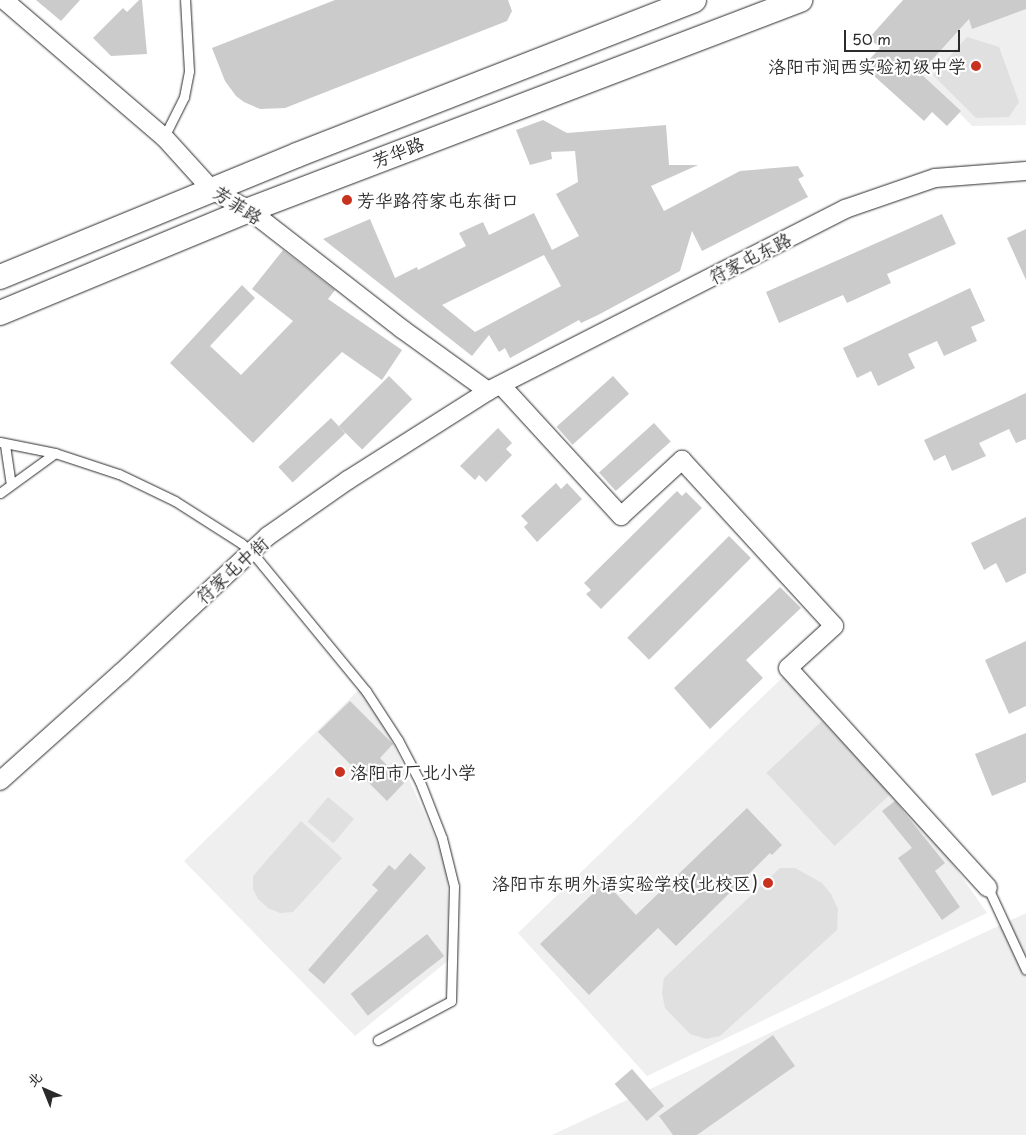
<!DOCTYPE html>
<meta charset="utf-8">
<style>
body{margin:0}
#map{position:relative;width:1026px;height:1135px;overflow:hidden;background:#fff;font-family:"Playpen Sans","LXGW WenKai TC",sans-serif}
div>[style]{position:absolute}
.built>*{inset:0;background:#efefef}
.green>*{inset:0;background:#e0e0e0;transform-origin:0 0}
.building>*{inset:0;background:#cbcbcb;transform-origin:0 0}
.roads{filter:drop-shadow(0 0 1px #2b2b2b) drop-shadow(0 0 1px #2b2b2b)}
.lane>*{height:9px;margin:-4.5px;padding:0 4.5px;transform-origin:4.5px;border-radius:4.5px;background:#fff}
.street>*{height:18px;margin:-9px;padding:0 9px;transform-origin:9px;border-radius:9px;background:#fff}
.secondary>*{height:24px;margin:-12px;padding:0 12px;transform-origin:12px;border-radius:12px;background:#fff}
.dots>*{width:14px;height:14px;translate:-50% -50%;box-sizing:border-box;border:2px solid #fff;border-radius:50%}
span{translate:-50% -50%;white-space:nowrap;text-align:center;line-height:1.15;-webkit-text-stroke:4.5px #fff;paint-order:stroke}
.poi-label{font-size:18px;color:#2b2b2b}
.right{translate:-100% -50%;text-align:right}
.left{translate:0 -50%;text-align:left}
.street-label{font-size:18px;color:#2b2b2b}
.north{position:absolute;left:20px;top:1065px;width:50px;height:50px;-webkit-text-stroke:4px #fff;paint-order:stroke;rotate:316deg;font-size:14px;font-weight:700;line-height:20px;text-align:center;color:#2b2b2b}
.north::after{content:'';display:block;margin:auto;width:18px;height:22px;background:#2b2b2b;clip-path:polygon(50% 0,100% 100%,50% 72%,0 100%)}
.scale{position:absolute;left:844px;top:30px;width:116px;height:22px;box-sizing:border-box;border:2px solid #2b2b2b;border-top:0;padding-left:6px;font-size:15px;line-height:18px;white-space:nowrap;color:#2b2b2b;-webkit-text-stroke:4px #fff;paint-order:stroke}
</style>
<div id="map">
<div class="built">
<i style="clip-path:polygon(951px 0,1026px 0,1026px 125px,972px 126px,920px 73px)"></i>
<i style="clip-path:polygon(783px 677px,896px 792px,946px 854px,987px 913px,647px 1076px,518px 933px)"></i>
<i style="clip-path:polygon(366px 683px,447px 864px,449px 960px,355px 1036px,184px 861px)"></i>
<i style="clip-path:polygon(1026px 913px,1026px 1135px,552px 1135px)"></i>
</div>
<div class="green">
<i style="clip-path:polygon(967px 37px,999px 47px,1019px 102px,1009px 117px,976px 118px,933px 75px)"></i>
<i style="left:822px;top:721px;width:100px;height:76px;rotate:47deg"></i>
<i style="left:328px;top:797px;width:34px;height:32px;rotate:40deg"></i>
<i style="clip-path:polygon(301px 821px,342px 858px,293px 912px,280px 913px,268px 908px,258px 899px,253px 889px,253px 876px)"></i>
<i style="clip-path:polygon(780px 868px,795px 868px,822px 883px,831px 894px,838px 909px,837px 930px,720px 1036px,706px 1039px,690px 1034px,665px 1008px,662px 993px,664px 978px)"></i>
</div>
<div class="building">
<i style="clip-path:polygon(36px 0,80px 0,61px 21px)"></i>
<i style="clip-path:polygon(139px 0,142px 0,147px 54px,111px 56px,93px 38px,123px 8px,127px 12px)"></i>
<i style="clip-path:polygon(335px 0,508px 0,512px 11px,507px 21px,285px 108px,260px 109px,244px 102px,236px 96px,225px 81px,212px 48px)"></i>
<i style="clip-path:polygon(903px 0,1026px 0,1026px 9px,972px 29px,969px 19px,920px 73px,961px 111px,947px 126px,932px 112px,924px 121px,863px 66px,880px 48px,869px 38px)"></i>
<i style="clip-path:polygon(evenodd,543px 120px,567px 133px,666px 125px,669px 165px,698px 165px,651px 186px,664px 211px,740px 171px,798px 166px,804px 176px,798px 179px,808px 197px,702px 251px,692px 231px,680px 271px,598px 315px,581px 323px,579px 320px,510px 358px,505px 348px,499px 352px,489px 335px,472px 356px,323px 239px,370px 219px,395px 278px,417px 267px,418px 270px,466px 246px,459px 233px,483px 222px,489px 235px,534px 213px,552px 250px,579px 236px,556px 194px,578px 182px,575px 151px,551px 152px,552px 159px,530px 165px,516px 130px,543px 120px,544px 255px,561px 286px,475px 332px,442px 305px,544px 255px)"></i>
<i style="clip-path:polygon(942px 214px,956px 244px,887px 274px,891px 283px,847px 303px,843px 295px,779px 323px,766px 292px)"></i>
<i style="clip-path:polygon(1026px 229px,1026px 280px,1007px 238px)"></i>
<i style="clip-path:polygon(283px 250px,335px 290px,328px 299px,402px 350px,382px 380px,342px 352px,253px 443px,170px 363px,242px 285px,255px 298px,210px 346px,241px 375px,293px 321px,252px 289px)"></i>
<i style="clip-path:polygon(970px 288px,985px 321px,971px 327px,977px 341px,944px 356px,937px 341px,908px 354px,915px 368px,878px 386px,871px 371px,857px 378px,843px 348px)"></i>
<i style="left:389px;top:376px;width:33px;height:71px;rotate:45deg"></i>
<i style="left:613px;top:376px;width:24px;height:76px;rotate:48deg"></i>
<i style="clip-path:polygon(1026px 393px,1026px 439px,1016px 443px,1009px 429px,979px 443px,986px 456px,952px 471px,945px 455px,934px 461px,924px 440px)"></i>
<i style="left:331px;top:418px;width:21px;height:72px;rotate:47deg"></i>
<i style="left:654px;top:423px;width:25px;height:74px;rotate:48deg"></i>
<i style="clip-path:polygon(498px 428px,512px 443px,506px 449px,512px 455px,486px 482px,479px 475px,475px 480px,460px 466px)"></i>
<i style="clip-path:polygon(556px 483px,561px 489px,567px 483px,582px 499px,537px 542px,524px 527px,528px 523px,521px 516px)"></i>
<i style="clip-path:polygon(677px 491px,682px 496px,686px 492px,702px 508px,601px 609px,586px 594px,591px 590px,584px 583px)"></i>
<i style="clip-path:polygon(1026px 517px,1026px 573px,1006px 583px,996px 563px,984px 570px,971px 543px)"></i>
<i style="left:729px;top:536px;width:31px;height:144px;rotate:45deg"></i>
<i style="clip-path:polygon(780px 587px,801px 608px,746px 660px,763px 678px,710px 729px,674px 688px)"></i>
<i style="clip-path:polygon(1026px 641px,1026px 706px,1009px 714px,985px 660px)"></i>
<i style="clip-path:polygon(350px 701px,393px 744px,380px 758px,404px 783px,387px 801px,318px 732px)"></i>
<i style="clip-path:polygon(1026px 733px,1026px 782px,992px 796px,975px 754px)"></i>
<i style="clip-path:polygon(895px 801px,945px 863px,935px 871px,960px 907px,942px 920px,898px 858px,912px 848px,882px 811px)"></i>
<i style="clip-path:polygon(747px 808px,782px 845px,772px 855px,770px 853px,676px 946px,658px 928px,589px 995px,540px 944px,605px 882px,636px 915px)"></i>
<i style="clip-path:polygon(410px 853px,426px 868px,324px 984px,308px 970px,378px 890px,372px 885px,389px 865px,395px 870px)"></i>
<i style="left:427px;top:934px;width:28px;height:97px;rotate:52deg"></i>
<i style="clip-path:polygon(773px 1035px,795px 1066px,697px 1135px,673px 1135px,659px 1116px)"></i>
<i style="left:632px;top:1069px;width:49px;height:23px;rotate:49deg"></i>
</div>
<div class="roads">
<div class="lane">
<i style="left:164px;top:137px;width:45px;rotate:-63.4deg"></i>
<i style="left:184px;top:97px;width:26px;rotate:-79deg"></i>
<i style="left:189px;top:71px;width:71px;rotate:-93.2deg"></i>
<i style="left:0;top:442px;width:56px;rotate:11.3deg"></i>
<i style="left:55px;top:453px;width:67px;rotate:18.2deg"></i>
<i style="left:119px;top:474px;width:62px;rotate:25.7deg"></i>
<i style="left:175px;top:501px;width:78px;rotate:32.5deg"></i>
<i style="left:241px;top:543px;width:13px;rotate:39deg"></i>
<i style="left:251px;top:551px;width:181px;rotate:50.6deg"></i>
<i style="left:366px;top:691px;width:59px;rotate:56.9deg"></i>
<i style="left:398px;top:740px;width:47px;rotate:62.4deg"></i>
<i style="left:420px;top:782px;width:60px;rotate:68.6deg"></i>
<i style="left:442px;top:838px;width:49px;rotate:76deg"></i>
<i style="left:454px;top:886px;width:115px;rotate:91.5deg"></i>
<i style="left:451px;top:1001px;width:83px;rotate:151.9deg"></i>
<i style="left:5px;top:445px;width:40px;rotate:81.5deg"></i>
<i style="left:0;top:493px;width:68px;rotate:-36deg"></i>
<i style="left:988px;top:888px;width:90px;rotate:65.1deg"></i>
</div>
<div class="street">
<i style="left:4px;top:0;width:211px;rotate:40.6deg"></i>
<i style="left:164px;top:137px;width:72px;rotate:47.8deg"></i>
<i style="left:212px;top:190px;width:42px;rotate:28.4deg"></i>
<i style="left:249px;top:210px;width:194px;rotate:37.9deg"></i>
<i style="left:402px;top:329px;width:106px;rotate:35.8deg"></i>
<i style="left:501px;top:385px;width:178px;rotate:47.5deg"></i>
<i style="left:621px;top:516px;width:83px;rotate:-42.6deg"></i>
<i style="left:682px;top:460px;width:225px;rotate:47.5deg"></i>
<i style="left:834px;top:626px;width:62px;rotate:137.6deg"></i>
<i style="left:788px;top:668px;width:297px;rotate:47.7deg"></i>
<i style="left:0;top:781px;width:162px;rotate:-41.8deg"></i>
<i style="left:121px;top:673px;width:201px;rotate:-43deg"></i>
<i style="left:268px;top:536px;width:98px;rotate:-35deg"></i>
<i style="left:348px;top:480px;width:166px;rotate:-32.4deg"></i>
<i style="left:488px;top:391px;width:401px;rotate:-27deg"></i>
<i style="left:845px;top:209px;width:95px;rotate:-19deg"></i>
<i style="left:935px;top:178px;width:91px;rotate:-4.4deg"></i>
</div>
<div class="secondary">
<i style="left:0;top:277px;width:321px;rotate:-22.3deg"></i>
<i style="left:297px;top:155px;width:426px;rotate:-21.3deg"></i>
<i style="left:0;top:313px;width:269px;rotate:-22.5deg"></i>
<i style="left:249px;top:210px;width:590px;rotate:-20.86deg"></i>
</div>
</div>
<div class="dots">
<i style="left:976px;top:66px;background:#c8321e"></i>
<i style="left:347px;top:200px;background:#c8321e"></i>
<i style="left:340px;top:772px;background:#c8321e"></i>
<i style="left:768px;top:883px;background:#c8321e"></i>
</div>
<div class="poi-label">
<span class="right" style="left:966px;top:66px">洛阳市涧西实验初级中学</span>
<span class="left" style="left:357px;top:200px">芳华路符家屯东街口</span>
<span class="left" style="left:350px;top:772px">洛阳市厂北小学</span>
<span class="right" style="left:758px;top:883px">洛阳市东明外语实验学校(北校区)</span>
</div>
<div class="street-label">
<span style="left:398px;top:152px;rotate:-21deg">芳华路</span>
<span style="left:238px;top:205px;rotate:33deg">芳菲路</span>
<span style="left:750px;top:258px;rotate:-27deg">符家屯东路</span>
<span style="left:232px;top:570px;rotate:-42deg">符家屯中街</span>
</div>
<div class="north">北</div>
<div class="scale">50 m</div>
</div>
